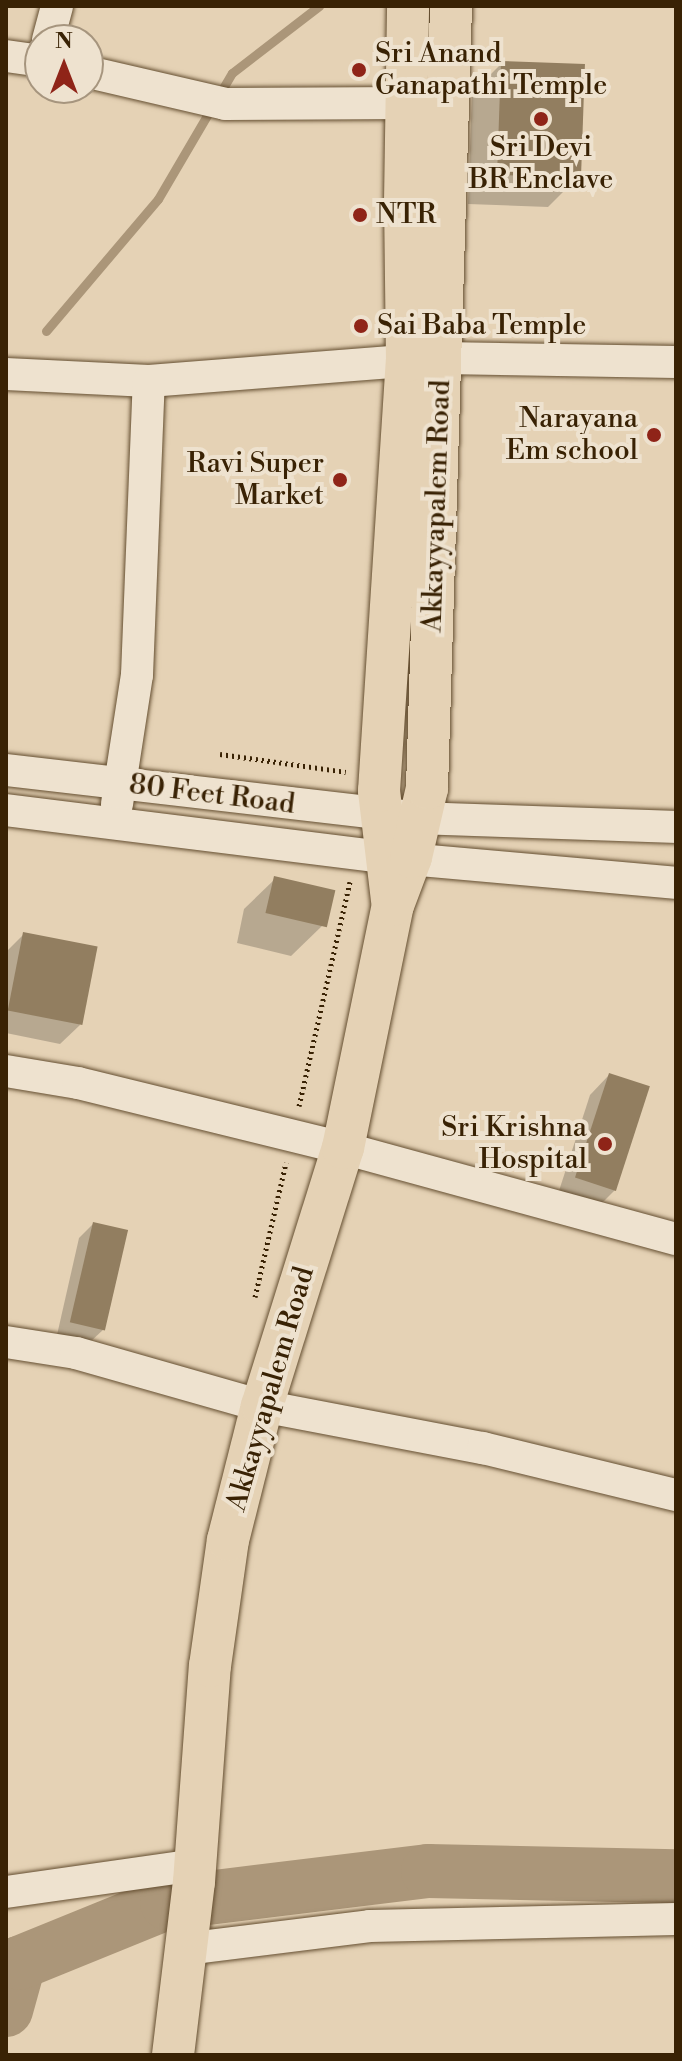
<!DOCTYPE html>
<style>
body{margin:0}
#map{position:relative;width:682px;height:2061px;overflow:hidden;background:#e5d2b5;font-family:"Libre Bodoni",serif}
div>[style]{position:absolute}
.shadow>*{inset:0;background:#0003}
.stream>*{height:9px;margin:-4.5px;padding:0 4.5px;transform-origin:4.5px;border-radius:4.5px;background:#ab9679}
.river>*{height:54px;margin:-27px;padding:0 27px;transform-origin:27px;border-radius:27px;background:#ab9679}
.building>*{inset:0;background:#927e60;transform-origin:0 0}
.path>*{height:5px;margin-top:-2.5px;transform-origin:0;background:repeating-linear-gradient(90deg,#392204 0 2px,transparent 0 6px)}
.roads{filter:drop-shadow(0 0 2px #644e30) drop-shadow(0 0 2px #644e30)}
.minor>*{height:32px;margin:-16px;padding:0 16px;transform-origin:16px;border-radius:16px;background:#eee2cf}
.major>*{height:42px;margin:-21px;padding:0 21px;transform-origin:21px;border-radius:21px;background:#e5d2b5}
.dots>*{width:22px;height:22px;translate:-50% -50%;box-sizing:border-box;border:4px solid #eee2cf;border-radius:50%}
span{translate:-50% -50%;white-space:nowrap;text-align:center;line-height:1.15;-webkit-text-stroke:8px #eee2cf;paint-order:stroke}
.poi-label{font-size:28px;color:#392204}
.left{translate:0 -50%;text-align:left}
.right{translate:-100% -50%;text-align:right}
.street-label{font-size:28px;color:#392204}
.frame{position:absolute;inset:0;border:8px solid #392204;pointer-events:none}
.north{position:absolute;left:24px;top:24px;width:80px;height:80px;box-sizing:border-box;background:#eee2cf;border:2px solid #a6957e;border-radius:50%;rotate:0deg;font-size:22px;font-weight:700;line-height:32px;text-align:center;color:#392204}
.north::after{content:'';display:block;margin:auto;width:28px;height:36px;background:#8f2418;clip-path:polygon(50% 0,100% 100%,50% 72%,0 100%)}
</style>
<div id="map">
<div class="shadow">
<i style="clip-path:polygon(502px 63px,579px 176px,548px 207px,468px 204px,472px 93px)"></i>
<i style="clip-path:polygon(275px 879px,322px 926px,291px 956px,237px 943px,244px 909px)"></i>
<i style="clip-path:polygon(24px 934px,80px 1025px,60px 1044px,6px 1033px,6px 952px)"></i>
<i style="clip-path:polygon(609px 1075px,616px 1189px,596px 1209px,557px 1197px,590px 1095px)"></i>
<i style="clip-path:polygon(93px 1224px,104px 1329px,90px 1342px,57px 1335px,79px 1238px)"></i>
</div>
<div class="stream">
<i style="left:46px;top:331px;width:173px;rotate:-49.7deg"></i>
<i style="left:158px;top:199px;width:146px;rotate:-59.6deg"></i>
<i style="left:232px;top:73px;width:110px;rotate:-37.6deg"></i>
</div>
<div class="river">
<i style="left:6px;top:2010px;width:49px;rotate:-74.5deg"></i>
<i style="left:19px;top:1963px;width:160px;rotate:-22.1deg"></i>
<i style="left:167px;top:1903px;width:263px;rotate:-7deg"></i>
<i style="left:428px;top:1871px;width:248px;rotate:1.2deg"></i>
</div>
<div class="building">
<i style="left:501px;top:61px;width:84px;height:114px;rotate:2deg"></i>
<i style="left:274px;top:876px;width:63px;height:38px;rotate:13deg"></i>
<i style="left:23px;top:932px;width:76px;height:80px;rotate:11deg"></i>
<i style="left:609px;top:1073px;width:43px;height:110px;rotate:18deg"></i>
<i style="left:93px;top:1222px;width:36px;height:103px;rotate:13deg"></i>
</div>
<div class="path">
<i style="left:220px;top:754px;width:127px;rotate:8.1deg"></i>
<i style="left:299px;top:1106px;width:230px;rotate:-77.2deg"></i>
<i style="left:255px;top:1297px;width:138px;rotate:-77deg"></i>
</div>
<div class="roads">
<div class="minor">
<i style="left:48px;top:40px;width:35px;rotate:-75deg"></i>
<i style="left:6px;top:56px;width:34px;rotate:8deg"></i>
<i style="left:88px;top:72px;width:141px;rotate:13.1deg"></i>
<i style="left:225px;top:104px;width:182px;rotate:-0.3deg"></i>
<i style="left:6px;top:374px;width:143px;rotate:2.8deg"></i>
<i style="left:149px;top:381px;width:294px;rotate:-4.5deg"></i>
<i style="left:442px;top:358px;width:234px;rotate:1deg"></i>
<i style="left:6px;top:770px;width:415px;rotate:6.6deg"></i>
<i style="left:418px;top:818px;width:258px;rotate:2deg"></i>
<i style="left:117px;top:804px;width:131px;rotate:-81.2deg"></i>
<i style="left:137px;top:675px;width:294px;rotate:-87.7deg"></i>
<i style="left:6px;top:810px;width:383px;rotate:7.1deg"></i>
<i style="left:386px;top:857px;width:291px;rotate:5.1deg"></i>
<i style="left:6px;top:1071px;width:73px;rotate:9.5deg"></i>
<i style="left:78px;top:1083px;width:273px;rotate:13.8deg"></i>
<i style="left:343px;top:1148px;width:345px;rotate:15.3deg"></i>
<i style="left:6px;top:1342px;width:71px;rotate:8.9deg"></i>
<i style="left:76px;top:1353px;width:193px;rotate:15.9deg"></i>
<i style="left:262px;top:1406px;width:225px;rotate:10.8deg"></i>
<i style="left:483px;top:1448px;width:199px;rotate:13.7deg"></i>
<i style="left:6px;top:1892px;width:191px;rotate:-8.1deg"></i>
<i style="left:185px;top:1949px;width:186px;rotate:-7.1deg"></i>
<i style="left:370px;top:1926px;width:306px;rotate:-1.3deg"></i>
</div>
<div class="major">
<i style="left:392px;top:900px;width:110px;rotate:-96.8deg"></i>
<i style="left:379px;top:791px;width:431px;rotate:-86.3deg"></i>
<i style="left:407px;top:361px;width:159px;rotate:-90.7deg"></i>
<i style="left:405px;top:202px;width:196px;rotate:-89.1deg"></i>
<i style="left:173px;top:2055px;width:174px;rotate:-83.1deg"></i>
<i style="left:194px;top:1882px;width:217px;rotate:-85.8deg"></i>
<i style="left:210px;top:1666px;width:127px;rotate:-81.9deg"></i>
<i style="left:228px;top:1540px;width:138px;rotate:-75.8deg"></i>
<i style="left:262px;top:1406px;width:270px;rotate:-72.6deg"></i>
<i style="left:343px;top:1148px;width:248px;rotate:-78.4deg"></i>
<i style="left:393px;top:905px;width:51px;rotate:-69.4deg"></i>
<i style="left:411px;top:857px;width:71px;rotate:-76.9deg"></i>
<i style="left:427px;top:788px;width:782px;rotate:-88.24deg"></i>
</div>
</div>
<div class="dots">
<i style="left:359px;top:70px;background:#8f2418"></i>
<i style="left:541px;top:119px;background:#8f2418"></i>
<i style="left:360px;top:215px;background:#8f2418"></i>
<i style="left:361px;top:326px;background:#8f2418"></i>
<i style="left:654px;top:435px;background:#8f2418"></i>
<i style="left:340px;top:480px;background:#8f2418"></i>
<i style="left:605px;top:1144px;background:#8f2418"></i>
</div>
<div class="poi-label">
<span class="left" style="left:375px;top:70px">Sri Anand<br>Ganapathi Temple</span>
<span style="left:541px;top:164px">Sri Devi<br>BR Enclave</span>
<span class="left" style="left:376px;top:215px">NTR</span>
<span class="left" style="left:377px;top:326px">Sai Baba Temple</span>
<span class="right" style="left:638px;top:435px">Narayana<br>Em school</span>
<span class="right" style="left:324px;top:480px">Ravi Super<br>Market</span>
<span class="right" style="left:587px;top:1144px">Sri Krishna<br>Hospital</span>
</div>
<div class="street-label">
<span style="left:437px;top:506px;rotate:-88deg">Akkayyapalem Road</span>
<span style="left:212px;top:795px;rotate:7deg">80 Feet Road</span>
<span style="left:271px;top:1389px;rotate:-74deg">Akkayyapalem Road</span>
</div>
<div class="frame"></div>
<div class="north">N</div>
</div>
